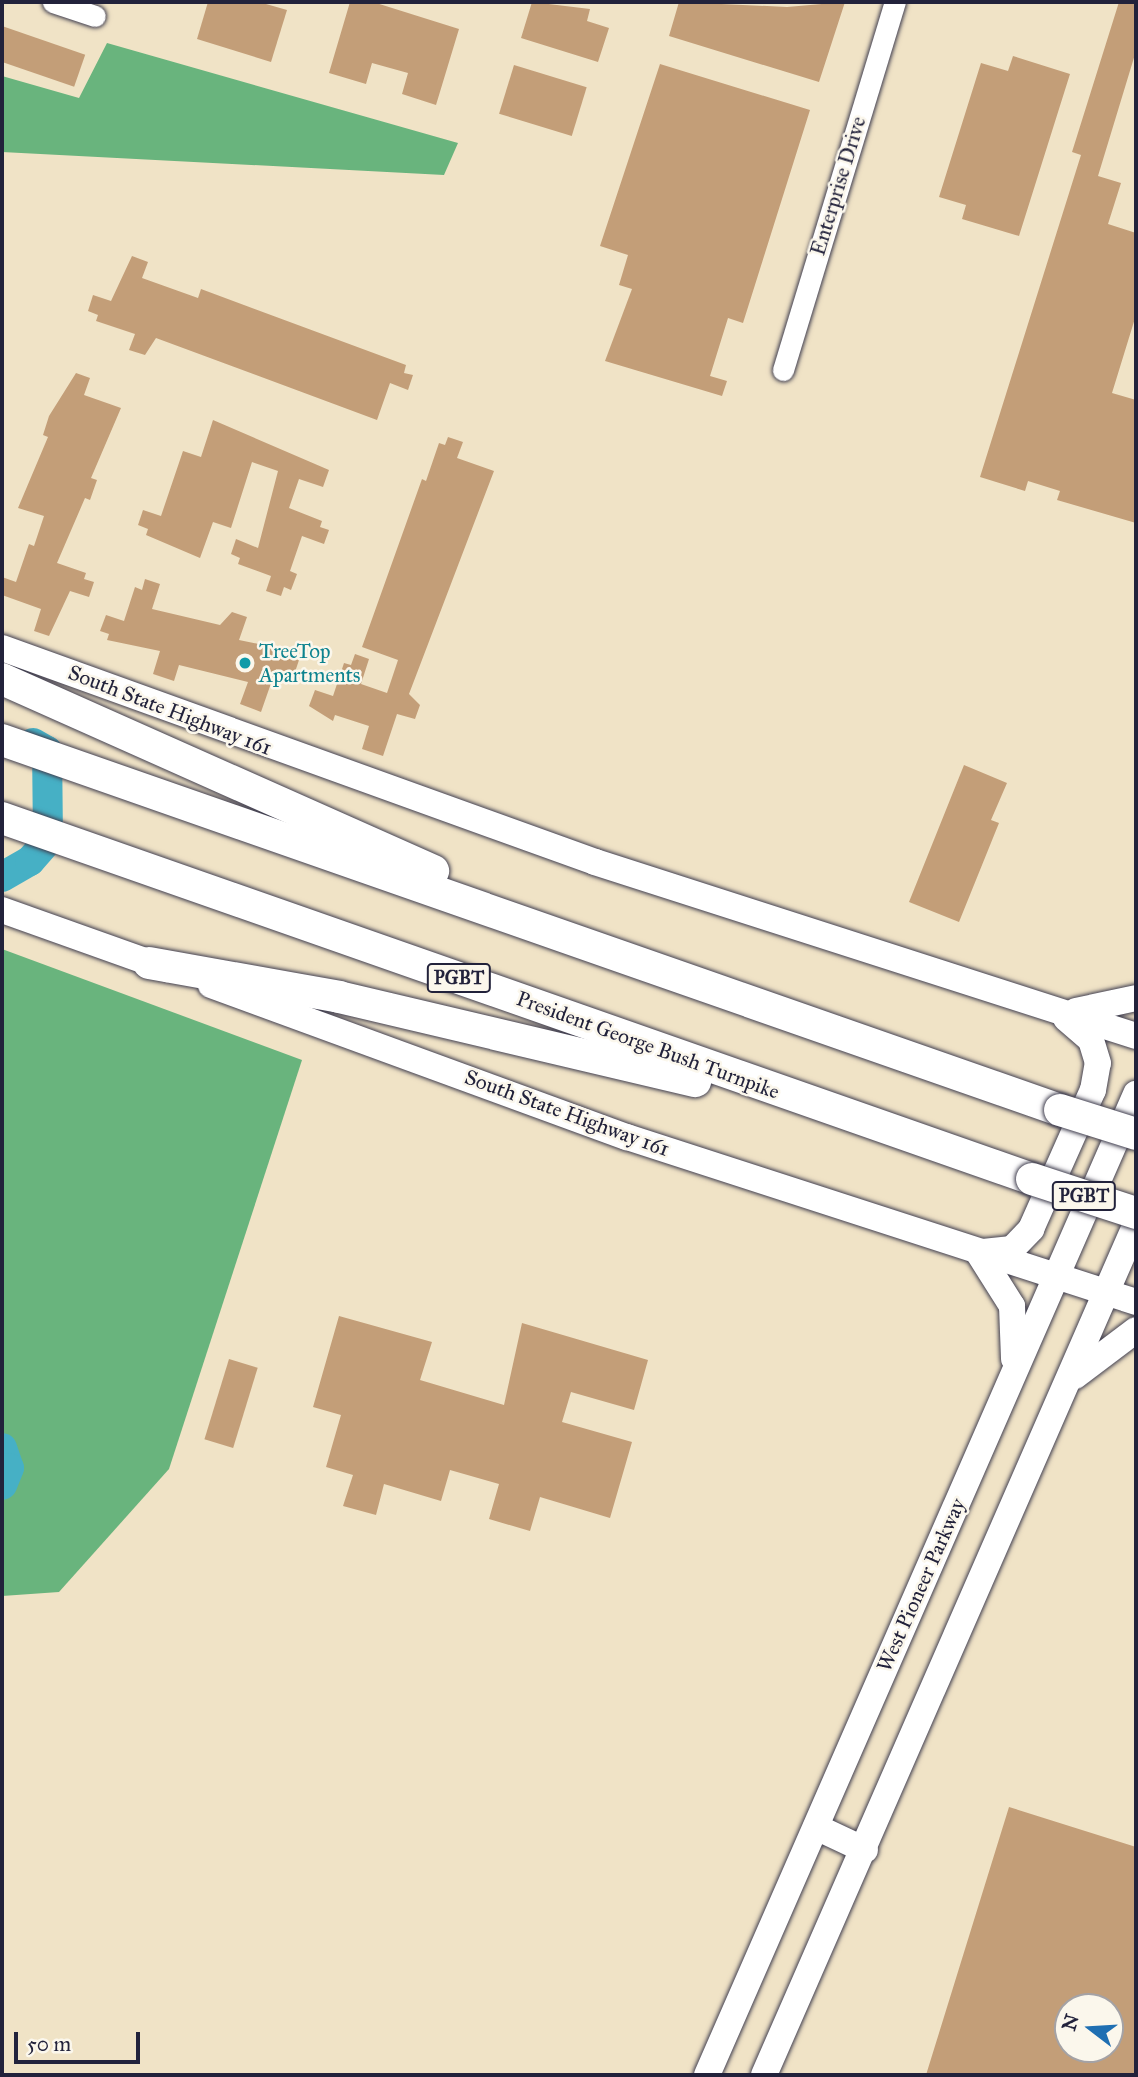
<!DOCTYPE html>
<style>
body{margin:0}
#map{position:relative;width:1138px;height:2077px;overflow:hidden;background:#f0e3c6;font-family:"IM FELL Great Primer",serif}
div>[style]{position:absolute}
.forest>*{inset:0;background:#69b47d}
.river>*{height:30px;margin:-15px;padding:0 15px;transform-origin:15px;border-radius:15px;background:#46b0c5}
.building>*{inset:0;background:#c39e78;transform-origin:0 0}
.roads{filter:drop-shadow(0 0 2px #413f50) drop-shadow(0 0 2px #413f50)}
.minor>*{height:21px;margin:-10.5px;padding:0 10.5px;transform-origin:10.5px;border-radius:10.5px;background:#fff}
.major>*{height:26px;margin:-13px;padding:0 13px;transform-origin:13px;border-radius:13px;background:#fff}
.highway>*{height:32px;margin:-16px;padding:0 16px;transform-origin:16px;border-radius:16px;background:#fff}
.bridges{filter:drop-shadow(0 0 2px #413f50) drop-shadow(0 0 2px #413f50)}
.highway-bridge>*{height:32px;margin:-16px;padding:0 16px;transform-origin:16px;border-radius:16px;background:#fff}
.dots>*{width:19px;height:19px;translate:-50% -50%;box-sizing:border-box;border:4px solid #fbf7ec;border-radius:50%}
span{translate:-50% -50%;white-space:nowrap;text-align:center;line-height:1.15;-webkit-text-stroke:5px #fbf7ec;paint-order:stroke}
.shield-label span{padding:2px 5px;background:#fbf7ec;border:2px solid;border-radius:5px;-webkit-text-stroke-width:0}
.shield-label{font-size:19px;color:#22223b;font-weight:700}
.street-label{font-size:21px;color:#22223b}
.culture-label{font-size:21px;color:#0d838f}
.left{translate:0 -50%;text-align:left}
.frame{position:absolute;inset:0;border:4px solid #22223b;pointer-events:none}
.north{position:absolute;left:1054px;top:1993px;width:70px;height:70px;box-sizing:border-box;background:#fbf7ec;border:2px solid #a4a2a5;border-radius:50%;rotate:287deg;font-size:19px;font-weight:700;line-height:28px;text-align:center;color:#22223b}
.north::after{content:'';display:block;margin:auto;width:24px;height:32px;background:#1f6fb2;clip-path:polygon(50% 0,100% 100%,50% 72%,0 100%)}
.scale{position:absolute;left:14px;top:2032px;width:126px;height:32px;box-sizing:border-box;border:4px solid #22223b;border-top:0;padding-left:9px;font-size:21px;line-height:24px;white-space:nowrap;color:#22223b;-webkit-text-stroke:5px #fbf7ec;paint-order:stroke}
</style>
<div id="map">
<div class="forest">
<i style="clip-path:polygon(107px 43px,458px 143px,444px 175px,2px 152px,2px 76px,79px 98px)"></i>
<i style="clip-path:polygon(2px 949px,302px 1060px,169px 1469px,59px 1592px,2px 1596px)"></i>
</div>
<div class="river">
<i style="left:2px;top:877px;width:32px;rotate:-30deg"></i>
<i style="left:30px;top:861px;width:28px;rotate:-49deg"></i>
<i style="left:48px;top:840px;width:89px;rotate:-90.6deg"></i>
<i style="left:47px;top:751px;width:16px;rotate:-150deg"></i>
<i style="left:2px;top:1448px;width:21px;rotate:71deg"></i>
<i style="left:9px;top:1468px;width:18px;rotate:112deg"></i>
</div>
<div class="building">
<i style="clip-path:polygon(208px 2px,259px 2px,287px 10px,271px 62px,197px 39px)"></i>
<i style="clip-path:polygon(350px 2px,373px 2px,459px 29px,436px 105px,402px 94px,408px 73px,372px 63px,366px 84px,329px 73px)"></i>
<i style="clip-path:polygon(532px 2px,590px 9px,587px 21px,609px 28px,598px 62px,521px 38px)"></i>
<i style="clip-path:polygon(679px 2px,787px 7px,845px 2px,819px 82px,669px 36px)"></i>
<i style="clip-path:polygon(1119px 2px,1136px 2px,1136px 51px,1098px 176px,1121px 183px,1108px 224px,1136px 233px,1136px 315px,1112px 393px,1136px 400px,1136px 523px,1057px 500px,1060px 491px,1028px 481px,1025px 491px,980px 477px,1081px 155px,1072px 152px)"></i>
<i style="left:2px;top:26px;width:88px;height:34px;rotate:19deg"></i>
<i style="clip-path:polygon(1013px 56px,1070px 74px,1019px 236px,962px 219px,966px 205px,939px 197px,981px 63px,1008px 71px)"></i>
<i style="clip-path:polygon(660px 64px,810px 110px,743px 323px,728px 318px,710px 376px,727px 381px,722px 396px,605px 361px,632px 289px,619px 285px,628px 255px,600px 246px)"></i>
<i style="left:514px;top:65px;width:76px;height:51px;rotate:17deg"></i>
<i style="clip-path:polygon(132px 256px,148px 262px,142px 278px,198px 298px,201px 289px,406px 365px,404px 373px,413px 375px,408px 390px,390px 383px,377px 420px,156px 338px,145px 355px,129px 350px,135px 334px,96px 321px,98px 315px,88px 311px,93px 295px,111px 301px)"></i>
<i style="clip-path:polygon(76px 373px,90px 378px,84px 395px,121px 408px,91px 478px,97px 480px,90px 500px,85px 498px,57px 563px,86px 573px,84px 579px,94px 582px,89px 597px,70px 591px,49px 636px,34px 631px,41px 609px,2px 595px,2px 577px,16px 582px,29px 544px,34px 546px,44px 516px,18px 508px,48px 437px,43px 435px,49px 416px)"></i>
<i style="clip-path:polygon(213px 420px,329px 470px,323px 487px,299px 479px,289px 508px,322px 521px,320px 527px,329px 530px,324px 544px,302px 536px,290px 571px,297px 574px,291px 590px,284px 587px,281px 596px,266px 591px,271px 576px,238px 564px,240px 558px,231px 554px,236px 539px,258px 548px,278px 471px,252px 462px,231px 528px,213px 522px,200px 558px,146px 535px,148px 529px,138px 525px,143px 510px,161px 516px,183px 451px,201px 457px)"></i>
<i style="clip-path:polygon(448px 437px,463px 442px,457px 458px,494px 471px,409px 694px,420px 705px,415px 719px,397px 714px,383px 756px,362px 749px,369px 726px,335px 715px,333px 721px,309px 706px,315px 690px,333px 696px,344px 663px,351px 665px,355px 654px,369px 659px,361px 684px,387px 693px,398px 660px,362px 647px,422px 479px,426px 481px,439px 443px,445px 445px)"></i>
<i style="clip-path:polygon(145px 579px,160px 584px,152px 609px,220px 625px,232px 612px,247px 617px,239px 640px,292px 651px,290px 657px,299px 660px,294px 675px,276px 669px,261px 712px,240px 704px,248px 682px,179px 665px,174px 681px,153px 674px,160px 651px,107px 640px,109px 634px,100px 631px,106px 615px,124px 621px,135px 587px,142px 590px)"></i>
<i style="clip-path:polygon(964px 765px,1007px 783px,991px 820px,999px 823px,959px 922px,909px 902px)"></i>
<i style="clip-path:polygon(339px 1316px,432px 1342px,420px 1380px,504px 1405px,522px 1323px,648px 1360px,634px 1410px,571px 1392px,562px 1422px,632px 1442px,610px 1518px,540px 1497px,530px 1531px,489px 1519px,499px 1484px,450px 1470px,441px 1501px,384px 1484px,376px 1515px,343px 1506px,353px 1475px,326px 1467px,341px 1415px,313px 1407px)"></i>
<i style="left:229px;top:1359px;width:30px;height:84px;rotate:17deg"></i>
<i style="clip-path:polygon(evenodd,1009px 1807px,1136px 1847px,1136px 2075px,926px 2075px,1009px 1807px,1068px 2007px,1110px 2007px,1110px 2049px,1068px 2049px,1068px 2007px)"></i>
</div>
<div class="roads">
<div class="minor">
<i style="left:53px;top:2px;width:44px;rotate:18.4deg"></i>
<i style="left:783px;top:370px;width:385px;rotate:-73.1deg"></i>
</div>
<div class="major">
<i style="left:2px;top:648px;width:630px;rotate:19.84deg"></i>
<i style="left:595px;top:862px;width:568px;rotate:17.83deg"></i>
<i style="left:2px;top:910px;width:176px;rotate:19.6deg"></i>
<i style="left:211px;top:985px;width:443px;rotate:20.1deg"></i>
<i style="left:627px;top:1137px;width:535px;rotate:17.96deg"></i>
<i style="left:1076px;top:1011px;width:61px;rotate:-12.2deg"></i>
<i style="left:978px;top:1252px;width:64px;rotate:57.8deg"></i>
<i style="left:1012px;top:1306px;width:53px;rotate:87.8deg"></i>
<i style="left:983px;top:1252px;width:29px;rotate:-6deg"></i>
<i style="left:1012px;top:1249px;width:28px;rotate:-46deg"></i>
<i style="left:1031px;top:1229px;width:152px;rotate:-66deg"></i>
<i style="left:1093px;top:1090px;width:27px;rotate:-80deg"></i>
<i style="left:1098px;top:1063px;width:24px;rotate:-107deg"></i>
<i style="left:1091px;top:1040px;width:33px;rotate:-139deg"></i>
<i style="left:1075px;top:1376px;width:76px;rotate:-37deg"></i>
<i style="left:816px;top:1827px;width:54px;rotate:25.1deg"></i>
<i style="left:707px;top:2075px;width:1071px;rotate:-66.38deg"></i>
<i style="left:764px;top:2075px;width:929px;rotate:-66.39deg"></i>
</div>
<div class="highway">
<i style="left:2px;top:679px;width:472px;rotate:24deg"></i>
<i style="left:2px;top:740px;width:1121px;rotate:19.28deg"></i>
<i style="left:2px;top:818px;width:1091px;rotate:19.31deg"></i>
<i style="left:149px;top:963px;width:193px;rotate:10.1deg"></i>
<i style="left:339px;top:997px;width:366px;rotate:13.3deg"></i>
</div>
</div>
<div class="bridges">
<div class="highway-bridge">
<i style="left:1060px;top:1110px;width:80px;rotate:17.5deg"></i>
<i style="left:1032px;top:1179px;width:109px;rotate:18.1deg"></i>
</div>
</div>
<div class="dots">
<i style="left:245px;top:663px;background:#0f9aa8"></i>
</div>
<div class="shield-label">
<span style="left:459px;top:978px">PGBT</span>
<span style="left:1084px;top:1196px">PGBT</span>
</div>
<div class="street-label">
<span style="left:838px;top:186px;rotate:-73deg">Enterprise Drive</span>
<span style="left:170px;top:710px;rotate:21deg">South State Highway 161</span>
<span style="left:648px;top:1045px;rotate:20deg">President George Bush Turnpike</span>
<span style="left:567px;top:1113px;rotate:20deg">South State Highway 161</span>
<span style="left:921px;top:1585px;rotate:-66deg">West Pioneer Parkway</span>
</div>
<div class="culture-label">
<span class="left" style="left:259px;top:663px">TreeTop<br>Apartments</span>
</div>
<div class="frame"></div>
<div class="north">N</div>
<div class="scale">50 m</div>
</div>
